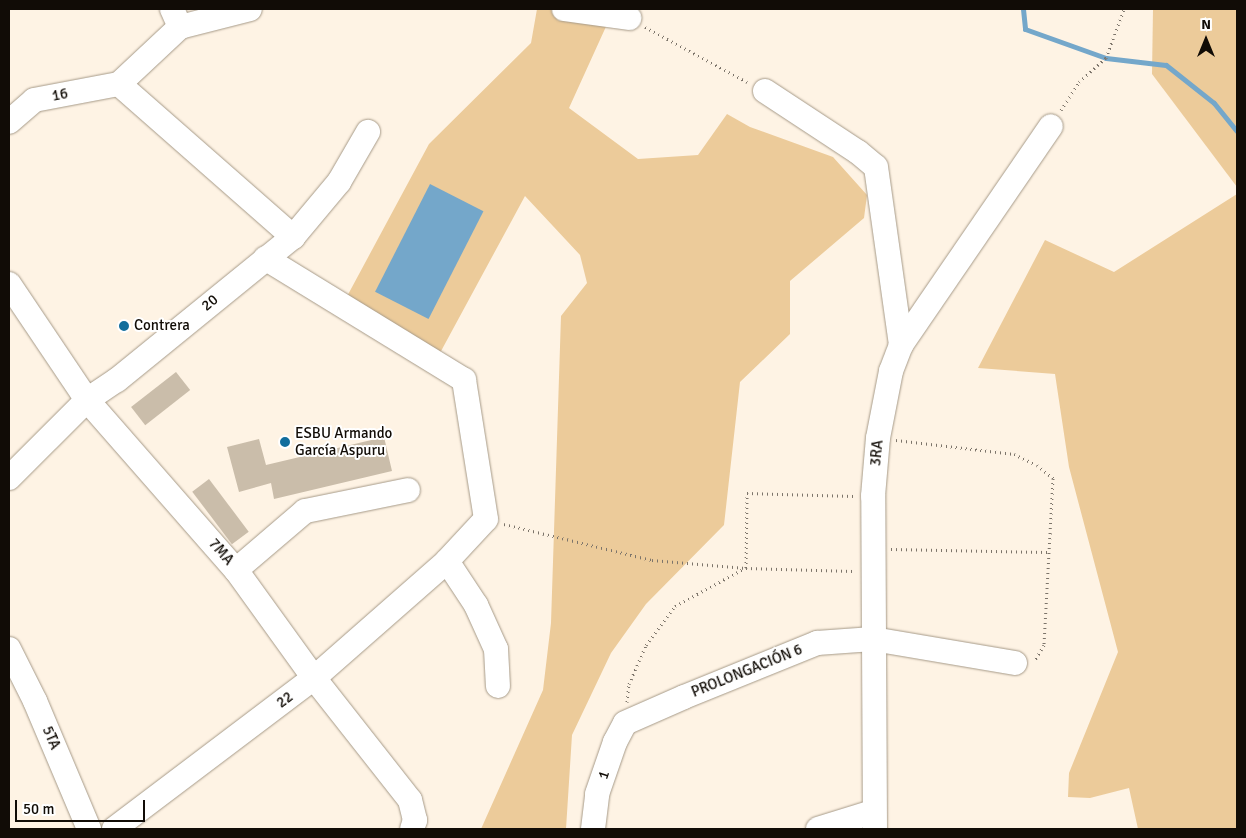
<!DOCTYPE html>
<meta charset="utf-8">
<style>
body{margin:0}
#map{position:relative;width:1246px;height:838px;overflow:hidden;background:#fef3e4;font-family:Signika,sans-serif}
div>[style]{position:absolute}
.green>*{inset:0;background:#eccb9a}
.water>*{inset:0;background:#74a7ca;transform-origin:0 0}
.stream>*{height:5px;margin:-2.5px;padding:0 2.5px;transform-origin:2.5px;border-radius:2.5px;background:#74a7ca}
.building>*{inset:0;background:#cabdaa;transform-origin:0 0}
.path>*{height:3px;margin-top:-1.5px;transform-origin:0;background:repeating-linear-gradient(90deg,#7c746a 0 1px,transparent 0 5px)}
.roads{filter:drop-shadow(0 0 1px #a69a88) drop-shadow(0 0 1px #a69a88)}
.minor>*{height:24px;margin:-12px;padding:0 12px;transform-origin:12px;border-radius:12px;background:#fff}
.dots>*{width:14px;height:14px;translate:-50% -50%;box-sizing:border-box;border:2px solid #fff;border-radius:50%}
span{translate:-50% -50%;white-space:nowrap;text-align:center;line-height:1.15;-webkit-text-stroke:4px #fff;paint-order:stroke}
.street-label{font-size:15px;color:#110c06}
.poi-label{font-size:15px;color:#110c06}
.left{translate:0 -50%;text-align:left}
.frame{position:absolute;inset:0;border:10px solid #110c06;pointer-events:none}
.north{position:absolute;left:1181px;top:15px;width:50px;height:50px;-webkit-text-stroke:4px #fff;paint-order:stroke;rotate:0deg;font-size:14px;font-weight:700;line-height:20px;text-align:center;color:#110c06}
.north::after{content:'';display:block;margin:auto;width:18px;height:22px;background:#110c06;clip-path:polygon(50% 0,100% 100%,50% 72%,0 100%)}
.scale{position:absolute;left:15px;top:800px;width:130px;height:22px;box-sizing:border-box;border:2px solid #110c06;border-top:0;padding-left:6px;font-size:15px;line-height:18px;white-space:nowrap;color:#110c06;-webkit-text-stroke:4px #fff;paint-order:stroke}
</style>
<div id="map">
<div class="green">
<i style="clip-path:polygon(537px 9px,614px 9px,569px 108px,638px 159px,698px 155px,727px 114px,750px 127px,833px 157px,867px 195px,864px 218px,790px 281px,790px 334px,740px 382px,724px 525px,646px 604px,611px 653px,572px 735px,566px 829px,481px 829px,543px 690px,551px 623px,561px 316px,587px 283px,580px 255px,525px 196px,440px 353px,344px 302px,429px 144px,531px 43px)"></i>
<i style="clip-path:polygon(1153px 9px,1237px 9px,1237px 187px,1152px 74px)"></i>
<i style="clip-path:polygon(1237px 194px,1237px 829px,1138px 829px,1129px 788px,1090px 798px,1068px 797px,1069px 773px,1118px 652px,1069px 467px,1055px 374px,978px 368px,1045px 240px,1114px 272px)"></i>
</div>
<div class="water">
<i style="left:430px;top:184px;width:60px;height:121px;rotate:27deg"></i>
</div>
<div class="stream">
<i style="left:1023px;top:9px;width:20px;rotate:84deg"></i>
<i style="left:1025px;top:29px;width:86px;rotate:19.7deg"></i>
<i style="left:1106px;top:58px;width:60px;rotate:6.7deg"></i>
<i style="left:1166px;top:65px;width:61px;rotate:38.4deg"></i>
<i style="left:1214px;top:103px;width:36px;rotate:51deg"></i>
</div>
<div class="building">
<i style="left:176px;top:372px;width:23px;height:57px;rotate:52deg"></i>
<i style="clip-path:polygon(384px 437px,392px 471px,274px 499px,271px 483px,239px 492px,227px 447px,259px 439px,266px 465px)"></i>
<i style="left:209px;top:479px;width:66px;height:21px;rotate:53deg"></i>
</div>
<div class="path">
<i style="left:645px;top:27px;width:116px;rotate:28.3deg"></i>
<i style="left:1061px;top:110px;width:33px;rotate:-57deg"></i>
<i style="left:1079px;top:82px;width:36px;rotate:-42deg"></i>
<i style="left:1106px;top:58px;width:52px;rotate:-69.8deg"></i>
<i style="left:896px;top:440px;width:119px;rotate:6.8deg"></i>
<i style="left:1014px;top:454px;width:25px;rotate:26deg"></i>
<i style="left:1037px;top:465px;width:21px;rotate:39deg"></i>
<i style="left:1053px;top:478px;width:167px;rotate:93.1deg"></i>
<i style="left:1044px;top:645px;width:17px;rotate:121deg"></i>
<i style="left:504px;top:524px;width:152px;rotate:13.7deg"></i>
<i style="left:652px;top:560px;width:94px;rotate:4.9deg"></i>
<i style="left:746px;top:568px;width:107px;rotate:1.6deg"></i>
<i style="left:891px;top:549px;width:157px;rotate:1.1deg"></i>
<i style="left:746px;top:568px;width:75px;rotate:-89.2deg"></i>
<i style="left:747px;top:493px;width:107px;rotate:1.6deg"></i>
<i style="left:627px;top:702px;width:18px;rotate:-84deg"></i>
<i style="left:629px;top:684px;width:43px;rotate:-66.4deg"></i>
<i style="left:646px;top:645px;width:49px;rotate:-53.4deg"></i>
<i style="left:675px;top:606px;width:80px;rotate:-28.5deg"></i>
</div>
<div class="roads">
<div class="minor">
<i style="left:172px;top:9px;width:20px;rotate:66deg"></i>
<i style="left:564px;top:9px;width:66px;rotate:7.9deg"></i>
<i style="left:119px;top:84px;width:232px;rotate:41.3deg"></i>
<i style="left:119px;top:84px;width:83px;rotate:-43.1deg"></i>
<i style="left:180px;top:27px;width:72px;rotate:-14.4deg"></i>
<i style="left:765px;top:91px;width:111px;rotate:33.3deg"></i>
<i style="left:858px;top:152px;width:23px;rotate:40deg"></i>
<i style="left:876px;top:167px;width:180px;rotate:82deg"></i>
<i style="left:9px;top:122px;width:33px;rotate:-41deg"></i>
<i style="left:34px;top:100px;width:86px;rotate:-10.7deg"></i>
<i style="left:9px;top:284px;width:140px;rotate:56.1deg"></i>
<i style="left:87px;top:400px;width:226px;rotate:48.8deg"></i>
<i style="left:236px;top:570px;width:133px;rotate:54.2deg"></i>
<i style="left:314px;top:678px;width:155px;rotate:51.8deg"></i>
<i style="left:410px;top:800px;width:21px;rotate:76deg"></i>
<i style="left:415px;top:820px;width:9px;rotate:108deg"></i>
<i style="left:9px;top:478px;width:110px;rotate:-45deg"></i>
<i style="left:87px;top:400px;width:36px;rotate:-34deg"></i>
<i style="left:117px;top:380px;width:227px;rotate:-39.1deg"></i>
<i style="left:293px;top:237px;width:72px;rotate:-50.1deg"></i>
<i style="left:339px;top:182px;width:58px;rotate:-59.9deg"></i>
<i style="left:447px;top:561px;width:53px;rotate:56.6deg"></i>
<i style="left:476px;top:605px;width:48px;rotate:65.6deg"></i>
<i style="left:496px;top:649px;width:37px;rotate:87deg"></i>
<i style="left:236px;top:570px;width:91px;rotate:-40.5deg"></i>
<i style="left:305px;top:511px;width:105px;rotate:-11.5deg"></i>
<i style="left:9px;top:649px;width:58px;rotate:63.4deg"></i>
<i style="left:35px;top:701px;width:139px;rotate:67.1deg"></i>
<i style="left:114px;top:829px;width:251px;rotate:-37.1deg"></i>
<i style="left:314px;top:678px;width:177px;rotate:-41.3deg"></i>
<i style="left:447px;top:561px;width:57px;rotate:-47.1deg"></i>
<i style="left:486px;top:519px;width:141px;rotate:-99deg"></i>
<i style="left:464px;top:380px;width:233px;rotate:-148.5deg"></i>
<i style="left:593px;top:829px;width:35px;rotate:-83deg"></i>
<i style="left:597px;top:794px;width:55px;rotate:-70.9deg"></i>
<i style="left:615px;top:742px;width:21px;rotate:-62deg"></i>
<i style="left:625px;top:723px;width:64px;rotate:-23.8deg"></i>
<i style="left:684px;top:697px;width:144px;rotate:-22.1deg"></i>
<i style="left:817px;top:643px;width:56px;rotate:-4.1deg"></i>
<i style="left:873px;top:639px;width:144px;rotate:9.6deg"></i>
<i style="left:818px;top:829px;width:58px;rotate:-17.2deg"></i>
<i style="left:875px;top:829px;width:333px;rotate:-90.3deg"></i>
<i style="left:873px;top:496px;width:58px;rotate:-85.1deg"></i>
<i style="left:878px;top:438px;width:68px;rotate:-79deg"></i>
<i style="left:891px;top:371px;width:28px;rotate:-69deg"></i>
<i style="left:901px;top:345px;width:265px;rotate:-55.6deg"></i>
</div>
</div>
<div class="dots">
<i style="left:124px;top:326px;background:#116d9c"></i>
<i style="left:285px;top:442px;background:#116d9c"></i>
</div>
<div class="street-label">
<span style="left:60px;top:95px;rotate:-11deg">16</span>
<span style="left:210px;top:303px;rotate:-40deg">20</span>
<span style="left:877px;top:453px;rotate:-84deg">3RA</span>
<span style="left:221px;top:552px;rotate:49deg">7MA</span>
<span style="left:747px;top:671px;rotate:-22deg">PROLONGACIÓN 6</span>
<span style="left:285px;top:700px;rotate:-37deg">22</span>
<span style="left:51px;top:738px;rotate:67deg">5TA</span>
<span style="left:604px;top:775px;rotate:-71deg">1</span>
</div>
<div class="poi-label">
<span class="left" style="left:134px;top:326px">Contrera</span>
<span class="left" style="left:295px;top:442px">ESBU Armando<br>García Aspuru</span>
</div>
<div class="frame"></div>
<div class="north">N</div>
<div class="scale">50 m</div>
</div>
